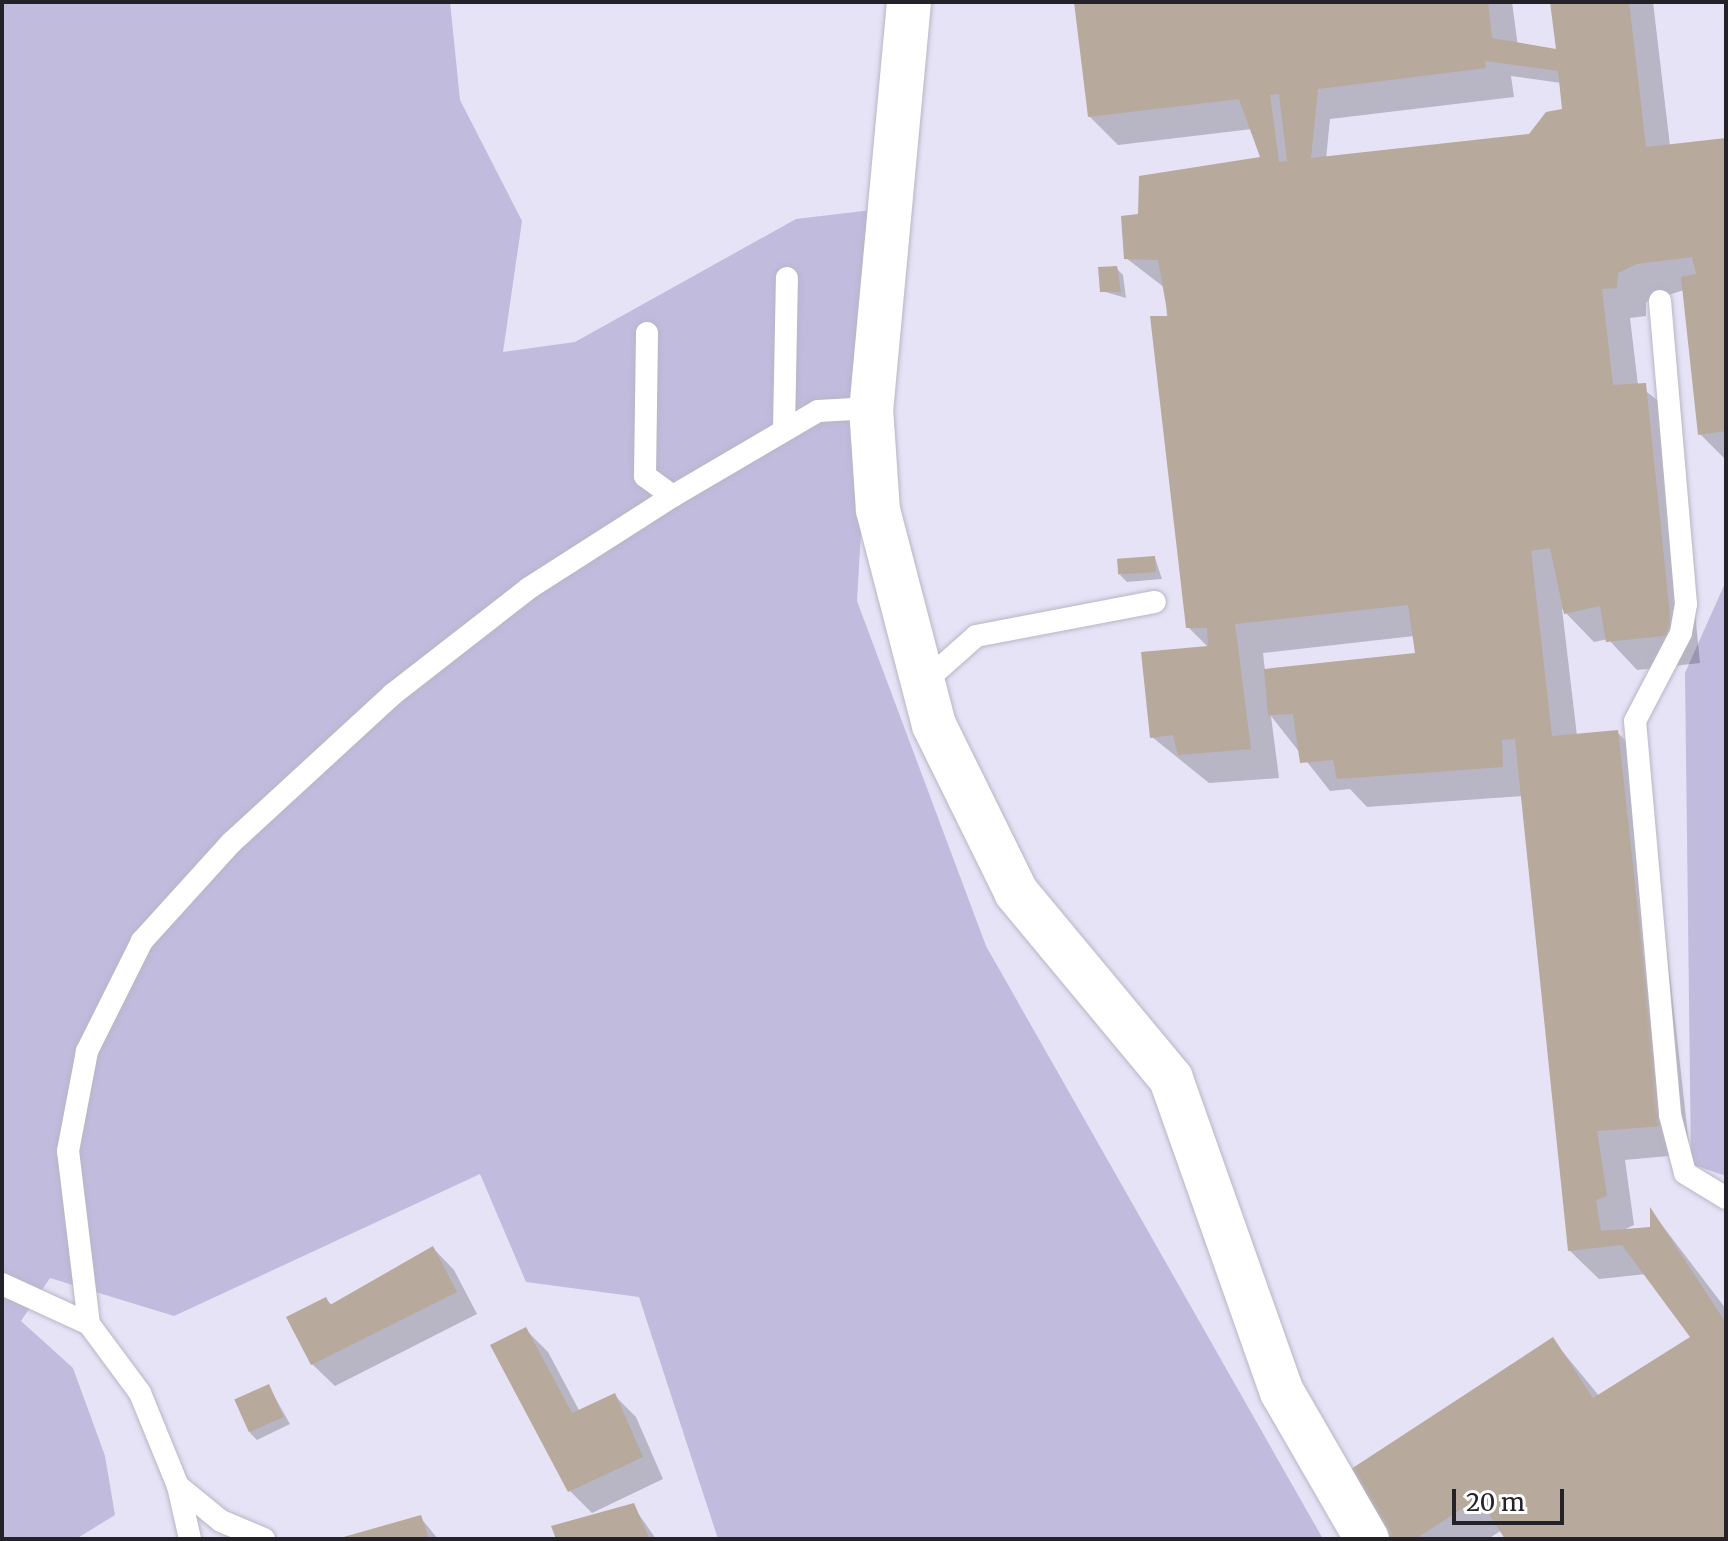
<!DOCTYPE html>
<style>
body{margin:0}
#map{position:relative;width:1728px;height:1541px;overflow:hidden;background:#e6e3f6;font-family:Merriweather,serif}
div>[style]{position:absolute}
.green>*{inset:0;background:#c1bbdd}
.shadow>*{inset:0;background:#0003}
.building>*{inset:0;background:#b7a99b;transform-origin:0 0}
.roads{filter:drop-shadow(0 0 2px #b8b5c6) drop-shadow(0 0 2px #b8b5c6)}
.lane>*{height:22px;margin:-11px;padding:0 11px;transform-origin:11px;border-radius:11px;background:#fff}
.street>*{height:44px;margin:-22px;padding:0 22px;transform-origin:22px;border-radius:22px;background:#fff}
span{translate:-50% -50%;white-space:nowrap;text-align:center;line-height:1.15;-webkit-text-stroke:6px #fff;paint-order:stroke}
.frame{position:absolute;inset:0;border:4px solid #232229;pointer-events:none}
.scale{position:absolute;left:1452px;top:1489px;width:112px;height:36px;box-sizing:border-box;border:4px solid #232229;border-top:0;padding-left:10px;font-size:24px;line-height:28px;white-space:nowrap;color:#232229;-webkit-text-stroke:6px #fff;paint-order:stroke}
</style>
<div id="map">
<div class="green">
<i style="clip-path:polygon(2px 2px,450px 2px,460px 100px,522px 221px,503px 352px,575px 342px,796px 219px,880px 209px,857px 601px,986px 946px,1323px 1539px,718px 1539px,639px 1297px,526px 1282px,480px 1174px,174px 1316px,50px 1278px,21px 1321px,73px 1368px,105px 1456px,115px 1515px,76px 1539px,2px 1539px)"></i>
<i style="clip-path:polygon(1726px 581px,1726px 1176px,1691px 1164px,1685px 673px)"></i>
</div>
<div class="shadow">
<i style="clip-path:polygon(evenodd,1076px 2px,1512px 2px,1518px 47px,1558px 52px,1552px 2px,1653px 2px,1670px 146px,1726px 140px,1726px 460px,1700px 434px,1684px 290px,1646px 302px,1646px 316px,1630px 318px,1638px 385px,1675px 414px,1700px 663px,1637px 670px,1608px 639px,1594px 642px,1562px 609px,1577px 736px,1617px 732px,1646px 761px,1690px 1154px,1625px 1160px,1634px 1225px,1621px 1231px,1652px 1229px,1652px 1212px,1726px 1309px,1726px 1539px,1507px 1539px,1502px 1530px,1488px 1539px,1389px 1539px,1553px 1340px,1600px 1397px,1692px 1337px,1646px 1274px,1599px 1279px,1570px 1251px,1523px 796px,1367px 807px,1350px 789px,1330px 791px,1271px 716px,1279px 778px,1209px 783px,1152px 737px,1209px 648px,1188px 627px,1165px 288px,1126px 258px,1140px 216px,1264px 159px,1252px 129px,1118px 145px,1089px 116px,1076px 2px,1511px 76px,1561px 83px,1564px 110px,1530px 136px,1326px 159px,1330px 119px,1514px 97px,1511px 76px,1076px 2px,1414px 636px,1417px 654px,1265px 671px,1263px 653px,1414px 636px)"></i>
<i style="clip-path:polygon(1116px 268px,1123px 275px,1126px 298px,1102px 291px)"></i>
<i style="clip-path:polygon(1155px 558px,1162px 579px,1127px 582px,1120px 575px)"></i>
<i style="clip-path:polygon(433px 1248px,454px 1270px,477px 1314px,335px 1386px,312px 1364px,326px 1299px,333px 1306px)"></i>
<i style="clip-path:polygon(526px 1330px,548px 1352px,580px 1412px,614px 1395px,636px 1417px,663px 1479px,592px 1513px,570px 1491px)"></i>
<i style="clip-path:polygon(269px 1387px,290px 1424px,257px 1440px,250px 1433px)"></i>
<i style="clip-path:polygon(633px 1506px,656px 1539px,559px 1539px,553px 1527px)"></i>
<i style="clip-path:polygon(420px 1517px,438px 1539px,344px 1539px)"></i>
</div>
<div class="building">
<i style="clip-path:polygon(evenodd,1074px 2px,1488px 2px,1492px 38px,1556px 49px,1550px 2px,1629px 2px,1646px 147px,1726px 138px,1726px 431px,1698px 435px,1681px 277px,1696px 274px,1692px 257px,1637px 264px,1618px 273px,1617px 288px,1602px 289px,1613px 385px,1646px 383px,1672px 635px,1606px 642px,1600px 606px,1564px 614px,1550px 548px,1531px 551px,1552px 736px,1618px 730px,1662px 1126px,1597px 1131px,1607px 1196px,1596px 1200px,1601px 1231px,1650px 1227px,1650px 1207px,1726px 1323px,1726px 1539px,1505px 1539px,1479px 1498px,1415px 1539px,1387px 1539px,1348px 1471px,1553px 1337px,1593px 1398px,1690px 1337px,1622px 1245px,1568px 1251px,1515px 739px,1502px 740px,1503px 767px,1337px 779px,1333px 760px,1300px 763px,1293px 714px,1268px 715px,1264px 669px,1415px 653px,1408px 605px,1235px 624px,1251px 749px,1178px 755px,1173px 735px,1150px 738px,1141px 652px,1208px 646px,1207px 628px,1186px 628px,1150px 316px,1168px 316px,1158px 260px,1124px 259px,1121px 216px,1138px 214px,1139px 176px,1260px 157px,1239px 99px,1088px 117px,1074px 2px,1485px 61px,1558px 71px,1562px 109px,1546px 112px,1529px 134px,1311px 158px,1318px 89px,1486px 68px,1485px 61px,1074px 2px,1279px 94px,1287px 161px,1279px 162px,1270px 95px,1279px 94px)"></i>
<i style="clip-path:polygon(1117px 266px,1121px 292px,1100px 292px,1098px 267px)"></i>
<i style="left:1155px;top:556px;width:16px;height:38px;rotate:86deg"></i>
<i style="clip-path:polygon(433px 1246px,457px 1292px,311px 1365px,286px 1317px,326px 1297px,330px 1305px)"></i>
<i style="clip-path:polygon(526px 1327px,572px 1413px,615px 1393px,643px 1457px,568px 1492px,490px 1345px)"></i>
<i style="left:269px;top:1384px;width:36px;height:38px;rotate:66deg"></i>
<i style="clip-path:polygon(634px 1503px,649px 1538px,556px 1539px,551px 1526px)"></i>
<i style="clip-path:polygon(421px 1515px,429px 1539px,340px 1539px,340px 1538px)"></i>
</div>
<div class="roads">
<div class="lane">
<i style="left:1660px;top:301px;width:304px;rotate:85.1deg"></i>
<i style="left:1686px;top:604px;width:29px;rotate:100deg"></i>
<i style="left:1681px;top:633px;width:99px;rotate:117.6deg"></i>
<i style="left:1635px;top:721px;width:396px;rotate:84.9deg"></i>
<i style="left:1670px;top:1115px;width:60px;rotate:75.5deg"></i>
<i style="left:1685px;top:1173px;width:48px;rotate:31.4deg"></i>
<i style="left:647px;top:333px;width:143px;rotate:90.8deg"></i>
<i style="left:645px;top:476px;width:34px;rotate:36deg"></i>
<i style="left:673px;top:496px;width:168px;rotate:-30.4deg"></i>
<i style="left:818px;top:411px;width:53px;rotate:-3.2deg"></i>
<i style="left:784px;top:430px;width:152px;rotate:-88.9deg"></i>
<i style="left:922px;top:684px;width:72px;rotate:-41.6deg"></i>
<i style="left:976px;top:636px;width:182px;rotate:-10.8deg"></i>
<i style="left:2px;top:1284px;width:96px;rotate:24.7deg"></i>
<i style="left:89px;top:1324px;width:86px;rotate:53.5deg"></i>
<i style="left:140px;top:1393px;width:100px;rotate:67.8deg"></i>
<i style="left:178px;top:1486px;width:55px;rotate:39.1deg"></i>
<i style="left:221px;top:1521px;width:47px;rotate:22.7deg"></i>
<i style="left:89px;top:1324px;width:174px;rotate:-96.9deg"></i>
<i style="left:68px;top:1151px;width:102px;rotate:-79.2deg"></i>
<i style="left:87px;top:1051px;width:123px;rotate:-63.4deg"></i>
<i style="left:142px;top:941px;width:132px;rotate:-47.8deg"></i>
<i style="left:231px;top:843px;width:220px;rotate:-42.6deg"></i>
<i style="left:393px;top:694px;width:172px;rotate:-37.9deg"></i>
<i style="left:529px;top:588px;width:171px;rotate:-32.6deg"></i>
<i style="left:178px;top:1486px;width:54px;rotate:77.2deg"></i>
</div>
<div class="street">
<i style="left:909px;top:2px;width:408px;rotate:95.3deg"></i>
<i style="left:871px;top:408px;width:102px;rotate:86.1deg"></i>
<i style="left:878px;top:510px;width:222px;rotate:75.4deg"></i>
<i style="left:934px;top:725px;width:186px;rotate:63.8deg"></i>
<i style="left:1016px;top:892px;width:243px;rotate:50.3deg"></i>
<i style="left:1171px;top:1079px;width:332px;rotate:70.5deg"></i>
<i style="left:1282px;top:1392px;width:170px;rotate:60deg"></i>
</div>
</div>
<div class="frame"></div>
<div class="scale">20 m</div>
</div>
